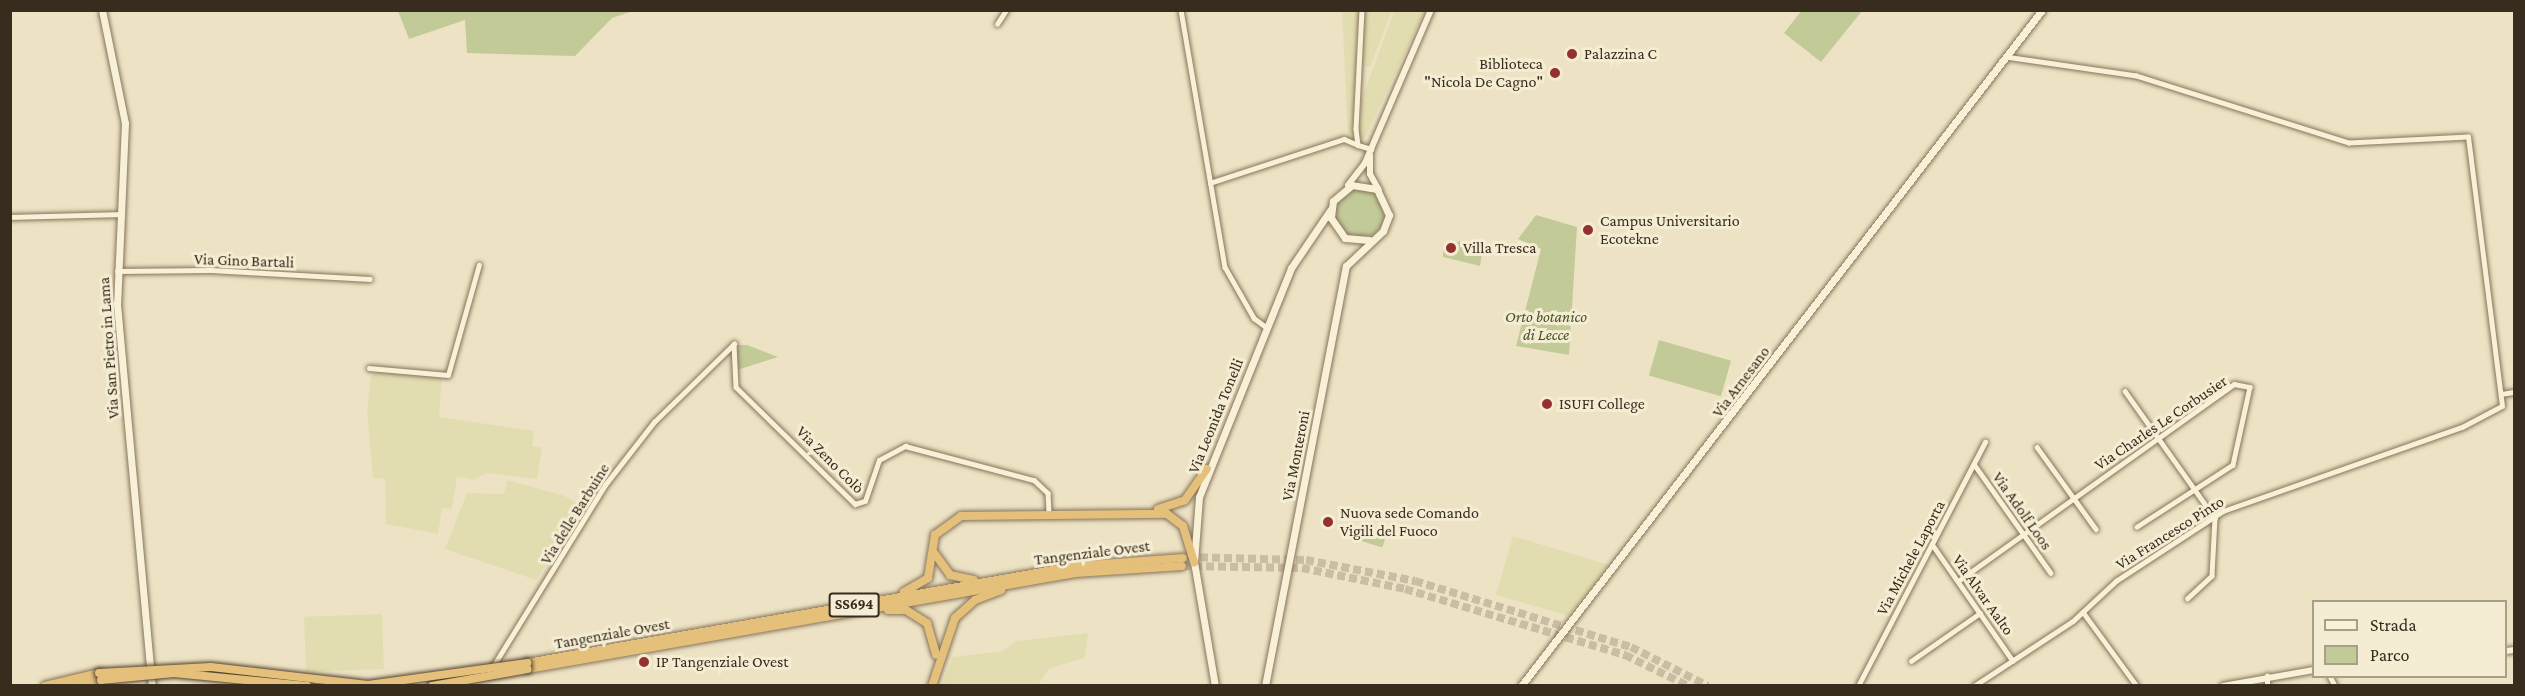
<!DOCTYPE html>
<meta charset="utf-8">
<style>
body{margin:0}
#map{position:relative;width:2525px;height:696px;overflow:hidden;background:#ede3c4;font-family:"Crimson Pro",serif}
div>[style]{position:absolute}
.farmland>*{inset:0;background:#e2ddb1;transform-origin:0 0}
.green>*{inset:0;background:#c2cb98;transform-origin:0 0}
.round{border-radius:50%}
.trunk-tunnel>*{height:8px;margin-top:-4px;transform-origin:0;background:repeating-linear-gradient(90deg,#c9bea3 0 8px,transparent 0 12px)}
.roads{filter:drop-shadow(0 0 2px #87745b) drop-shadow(0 0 2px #87745b)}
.minor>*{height:4.5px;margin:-2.25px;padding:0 2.25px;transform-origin:2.25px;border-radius:2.25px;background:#f8f0d7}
.tertiary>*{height:6px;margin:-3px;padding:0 3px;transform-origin:3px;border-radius:3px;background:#f8f0d7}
.secondary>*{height:7px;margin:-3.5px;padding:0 3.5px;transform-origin:3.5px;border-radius:3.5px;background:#f8f0d7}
.trunk>*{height:8px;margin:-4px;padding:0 4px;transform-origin:4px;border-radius:4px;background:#e4c07a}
.bridges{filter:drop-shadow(0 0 2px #55422f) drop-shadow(0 0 2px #55422f)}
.trunk-bridge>*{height:8px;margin:-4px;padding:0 4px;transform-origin:4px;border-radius:4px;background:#e4c07a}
.dots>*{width:16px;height:16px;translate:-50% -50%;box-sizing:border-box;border:3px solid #f4ecd3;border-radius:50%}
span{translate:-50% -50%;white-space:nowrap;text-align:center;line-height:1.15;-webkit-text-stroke:6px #f4ecd3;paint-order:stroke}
.shield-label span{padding:2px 4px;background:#f4ecd3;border:2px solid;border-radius:4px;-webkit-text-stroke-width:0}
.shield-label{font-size:15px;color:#372c1e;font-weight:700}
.poi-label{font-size:16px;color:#372c1e}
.left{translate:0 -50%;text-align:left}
.right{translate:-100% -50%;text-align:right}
.street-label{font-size:16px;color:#372c1e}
.park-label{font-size:16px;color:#455326;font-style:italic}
.frame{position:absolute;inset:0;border:12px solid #372c1e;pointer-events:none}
.legend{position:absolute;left:2312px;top:600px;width:195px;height:78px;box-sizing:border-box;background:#f4ecd3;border:2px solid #a89f8b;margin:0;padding:8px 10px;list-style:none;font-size:18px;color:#372c1e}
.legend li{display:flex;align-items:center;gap:12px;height:30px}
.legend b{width:30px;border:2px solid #a89f8b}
</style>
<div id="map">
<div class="farmland">
<i style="clip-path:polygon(1342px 11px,1360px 11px,1353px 140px,1348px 137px)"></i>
<i style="clip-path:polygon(1363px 11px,1392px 11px,1370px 67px,1362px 65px)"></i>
<i style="clip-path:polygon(1394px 11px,1425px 11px,1364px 139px,1359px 137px,1361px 101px)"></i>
<i style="clip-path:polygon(381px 369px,442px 375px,439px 417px,534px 431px,532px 446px,542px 448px,537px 479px,486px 473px,474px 480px,457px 477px,452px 509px,442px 508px,438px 534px,386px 524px,385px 479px,373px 478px,367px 410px,371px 377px)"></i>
<i style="clip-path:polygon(507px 480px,565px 496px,583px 507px,536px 580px,445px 549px,467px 493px,504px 494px)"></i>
<i style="clip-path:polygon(1513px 536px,1609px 565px,1569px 616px,1496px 595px)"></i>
<i style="left:382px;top:614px;width:55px;height:78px;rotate:88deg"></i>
<i style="clip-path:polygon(1088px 633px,1085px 658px,1050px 668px,1038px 685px,942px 685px,953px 657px,1002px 651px,1017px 641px)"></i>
</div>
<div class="green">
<i style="clip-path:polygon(1802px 10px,1862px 10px,1862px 11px,1821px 62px,1784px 33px)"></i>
<i style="clip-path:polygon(398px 11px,398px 10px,633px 11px,612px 18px,575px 56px,467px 53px,465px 20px,409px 39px)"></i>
<i class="round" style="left:1335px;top:188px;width:50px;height:50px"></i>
<i style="clip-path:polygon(1536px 215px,1577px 227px,1569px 355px,1516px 346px,1541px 249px,1518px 239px)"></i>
<i style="clip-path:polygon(1459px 241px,1483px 247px,1480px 266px,1443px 257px,1443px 250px)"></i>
<i style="left:1659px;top:340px;width:75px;height:37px;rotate:16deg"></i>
<i style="clip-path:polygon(738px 345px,747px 345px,778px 357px,734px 371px)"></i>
<i style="left:1360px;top:525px;width:28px;height:15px;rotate:17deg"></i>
</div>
<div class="trunk-tunnel">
<i style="left:1188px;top:557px;width:118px;rotate:1.5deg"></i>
<i style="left:1306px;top:560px;width:111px;rotate:10.9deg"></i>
<i style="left:1415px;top:581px;width:226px;rotate:17deg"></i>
<i style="left:1631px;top:647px;width:86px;rotate:26.9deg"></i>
<i style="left:1182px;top:566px;width:120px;rotate:1deg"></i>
<i style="left:1302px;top:568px;width:105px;rotate:11.5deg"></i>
<i style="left:1405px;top:589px;width:230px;rotate:16.7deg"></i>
<i style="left:1625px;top:655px;width:70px;rotate:26.2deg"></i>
</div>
<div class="roads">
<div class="minor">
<i style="left:1181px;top:10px;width:261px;rotate:80.3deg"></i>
<i style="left:1225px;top:267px;width:59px;rotate:60.4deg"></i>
<i style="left:1254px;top:318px;width:15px;rotate:37deg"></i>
<i style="left:1362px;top:10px;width:119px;rotate:92.9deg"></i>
<i style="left:1356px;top:129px;width:16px;rotate:83deg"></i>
<i style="left:1358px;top:145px;width:14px;rotate:17deg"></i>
<i style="left:997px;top:24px;width:17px;rotate:-57deg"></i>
<i style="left:1210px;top:183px;width:141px;rotate:-18.2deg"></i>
<i style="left:1344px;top:139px;width:15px;rotate:23deg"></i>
<i style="left:10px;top:217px;width:112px;rotate:-1.5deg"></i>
<i style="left:117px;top:271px;width:94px;rotate:-0.6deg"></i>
<i style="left:211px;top:270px;width:159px;rotate:3.2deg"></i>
<i style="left:734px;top:344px;width:43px;rotate:87.3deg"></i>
<i style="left:736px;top:387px;width:167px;rotate:44.5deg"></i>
<i style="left:855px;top:504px;width:10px;rotate:-17deg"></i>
<i style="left:865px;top:501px;width:43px;rotate:-71.1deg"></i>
<i style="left:879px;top:460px;width:30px;rotate:-28deg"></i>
<i style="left:905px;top:446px;width:133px;rotate:14.8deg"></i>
<i style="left:1034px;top:480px;width:19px;rotate:43deg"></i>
<i style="left:1048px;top:493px;width:19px;rotate:87deg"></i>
<i style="left:369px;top:368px;width:79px;rotate:5.1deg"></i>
<i style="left:448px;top:375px;width:114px;rotate:-74.3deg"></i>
<i style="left:2125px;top:391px;width:156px;rotate:54.7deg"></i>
<i style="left:2215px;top:518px;width:58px;rotate:93deg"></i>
<i style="left:2212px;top:576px;width:33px;rotate:137deg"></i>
<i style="left:2501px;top:394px;width:13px;rotate:-9deg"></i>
<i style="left:2037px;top:447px;width:101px;rotate:54.3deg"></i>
<i style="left:1974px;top:464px;width:133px;rotate:54.8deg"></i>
<i style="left:1932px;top:544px;width:142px;rotate:55.3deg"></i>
<i style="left:1958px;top:581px;width:339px;rotate:-35.5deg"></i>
<i style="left:2234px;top:384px;width:16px;rotate:11deg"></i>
<i style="left:2250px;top:387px;width:80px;rotate:102.3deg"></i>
<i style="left:2233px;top:465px;width:114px;rotate:147.1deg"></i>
<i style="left:2083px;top:612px;width:92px;rotate:53.9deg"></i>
<i style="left:1911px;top:661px;width:84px;rotate:-34.8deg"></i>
<i style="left:492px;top:668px;width:215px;rotate:-58.3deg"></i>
<i style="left:605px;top:485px;width:80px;rotate:-52.1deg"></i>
<i style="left:654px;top:422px;width:112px;rotate:-44.3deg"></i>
<i style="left:2330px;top:676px;width:11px;rotate:63deg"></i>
<i style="left:1858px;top:686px;width:275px;rotate:-62.5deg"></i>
<i style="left:1974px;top:686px;width:118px;rotate:-33.3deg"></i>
<i style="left:2073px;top:621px;width:59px;rotate:-42.9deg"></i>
<i style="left:2116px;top:581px;width:128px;rotate:-33.2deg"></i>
<i style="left:2223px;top:511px;width:253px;rotate:-19.4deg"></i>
<i style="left:2462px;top:427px;width:45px;rotate:-27.7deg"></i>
<i style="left:2502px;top:406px;width:271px;rotate:-97.2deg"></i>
<i style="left:2468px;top:137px;width:119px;rotate:177.1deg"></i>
<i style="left:2349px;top:143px;width:223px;rotate:-162.5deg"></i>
<i style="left:2136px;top:76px;width:131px;rotate:-171.7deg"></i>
<i style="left:2267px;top:686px;width:10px;rotate:-90deg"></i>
</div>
<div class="tertiary">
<i style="left:1370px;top:155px;width:19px;rotate:90deg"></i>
<i style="left:1370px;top:174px;width:18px;rotate:61deg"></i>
<i style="left:1348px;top:185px;width:28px;rotate:-52deg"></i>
<i style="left:1365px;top:163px;width:167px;rotate:-66.7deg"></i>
<i style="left:2506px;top:651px;width:8px;rotate:-7deg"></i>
<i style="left:2223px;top:686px;width:92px;rotate:-10deg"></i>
</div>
<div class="secondary">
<i style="left:102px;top:10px;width:115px;rotate:78.5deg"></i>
<i style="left:125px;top:123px;width:181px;rotate:92.5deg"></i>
<i style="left:117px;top:304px;width:384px;rotate:84.8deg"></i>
<i style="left:1215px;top:686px;width:126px;rotate:-99.6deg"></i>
<i style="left:1194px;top:562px;width:65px;rotate:-85.6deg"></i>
<i style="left:1199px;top:497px;width:247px;rotate:-68.1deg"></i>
<i style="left:1291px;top:268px;width:71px;rotate:-55.9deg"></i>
<i style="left:1265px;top:686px;width:428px;rotate:-79.1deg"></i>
<i style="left:1346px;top:266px;width:51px;rotate:-43.4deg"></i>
<i style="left:1383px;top:231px;width:17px;rotate:-69deg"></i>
<i style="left:1389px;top:215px;width:29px;rotate:-115deg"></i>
<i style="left:1377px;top:189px;width:25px;rotate:-171deg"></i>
<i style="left:1352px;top:185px;width:25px;rotate:140deg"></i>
<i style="left:1333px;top:201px;width:17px;rotate:97deg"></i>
<i style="left:1331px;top:218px;width:24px;rotate:55deg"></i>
<i style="left:1345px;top:238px;width:24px;rotate:5deg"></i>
<i style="left:1521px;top:686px;width:853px;rotate:-52.38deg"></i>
</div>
<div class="trunk">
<i style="left:1158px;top:509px;width:28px;rotate:-18deg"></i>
<i style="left:1185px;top:500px;width:38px;rotate:-55deg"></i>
<i style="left:935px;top:554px;width:26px;rotate:54deg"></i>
<i style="left:950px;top:575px;width:24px;rotate:12deg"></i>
<i style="left:904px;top:592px;width:28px;rotate:-30deg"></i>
<i style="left:928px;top:578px;width:44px;rotate:-80.8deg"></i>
<i style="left:935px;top:535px;width:32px;rotate:-36deg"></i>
<i style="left:961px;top:516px;width:206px;rotate:-0.6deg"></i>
<i style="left:1167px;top:514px;width:20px;rotate:37deg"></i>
<i style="left:1183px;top:526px;width:38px;rotate:73deg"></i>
<i style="left:888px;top:610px;width:18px"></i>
<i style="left:906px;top:610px;width:25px;rotate:32deg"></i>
<i style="left:927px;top:623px;width:33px;rotate:74deg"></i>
<i style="left:527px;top:663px;width:558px;rotate:-10.02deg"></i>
<i style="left:1076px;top:566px;width:107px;rotate:-4.3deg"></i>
<i style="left:528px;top:669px;width:556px;rotate:-9.94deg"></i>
<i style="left:1076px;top:573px;width:106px;rotate:-3.8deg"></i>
<i style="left:45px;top:686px;width:56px;rotate:-13.5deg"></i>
<i style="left:71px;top:686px;width:31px;rotate:-11deg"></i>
<i style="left:932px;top:686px;width:72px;rotate:-71.3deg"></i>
<i style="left:955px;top:618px;width:27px;rotate:-42deg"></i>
<i style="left:975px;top:600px;width:28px;rotate:-21deg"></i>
</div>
</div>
<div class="bridges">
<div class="trunk-bridge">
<i style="left:99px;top:673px;width:112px;rotate:-3.1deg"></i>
<i style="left:211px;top:667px;width:158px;rotate:6.5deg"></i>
<i style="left:368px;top:685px;width:161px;rotate:-7.9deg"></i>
<i style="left:101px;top:680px;width:73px;rotate:-5.5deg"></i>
<i style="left:174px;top:673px;width:134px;rotate:5.6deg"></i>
<i style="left:432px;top:686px;width:97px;rotate:-10deg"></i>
</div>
</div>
<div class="dots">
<i style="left:1572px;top:54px;background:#94312d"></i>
<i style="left:1555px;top:73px;background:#94312d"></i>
<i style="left:1588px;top:230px;background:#94312d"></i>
<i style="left:1451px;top:248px;background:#94312d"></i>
<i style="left:1547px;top:404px;background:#94312d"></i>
<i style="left:1328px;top:522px;background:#94312d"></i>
<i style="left:644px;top:662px;background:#94312d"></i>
</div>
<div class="shield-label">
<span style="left:854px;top:605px">SS694</span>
</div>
<div class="poi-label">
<span class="left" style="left:1584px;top:54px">Palazzina C</span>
<span class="right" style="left:1543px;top:73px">Biblioteca<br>"Nicola De Cagno"</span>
<span class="left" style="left:1600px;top:230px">Campus Universitario<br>Ecotekne</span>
<span class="left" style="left:1463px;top:248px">Villa Tresca</span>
<span class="left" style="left:1559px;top:404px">ISUFI College</span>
<span class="left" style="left:1340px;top:522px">Nuova sede Comando<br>Vigili del Fuoco</span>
<span class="left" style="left:656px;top:662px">IP Tangenziale Ovest</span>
</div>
<div class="street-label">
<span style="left:244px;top:261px;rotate:2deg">Via Gino Bartali</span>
<span style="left:109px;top:348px;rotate:-94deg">Via San Pietro in Lama</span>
<span style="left:1741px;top:382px;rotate:-53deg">Via Arnesano</span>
<span style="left:1216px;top:416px;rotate:-68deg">Via Leonida Tonelli</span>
<span style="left:2161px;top:423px;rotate:-34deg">Via Charles Le Corbusier</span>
<span style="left:1296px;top:456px;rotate:-79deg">Via Monteroni</span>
<span style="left:830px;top:460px;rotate:45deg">Via Zeno Colò</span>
<span style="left:2022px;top:511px;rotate:55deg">Via Adolf Loos</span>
<span style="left:575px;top:514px;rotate:-58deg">Via delle Barbuine</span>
<span style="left:2170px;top:533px;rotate:-32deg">Via Francesco Pinto</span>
<span style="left:1092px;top:553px;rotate:-7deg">Tangenziale Ovest</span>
<span style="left:1911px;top:558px;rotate:-62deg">Via Michele Laporta</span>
<span style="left:1983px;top:595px;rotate:55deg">Via Alvar Aalto</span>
<span style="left:612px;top:634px;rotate:-10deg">Tangenziale Ovest</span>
</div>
<div class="park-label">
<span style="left:1546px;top:326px">Orto botanico<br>di Lecce</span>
</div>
<div class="frame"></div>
<ul class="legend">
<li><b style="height:8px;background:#f8f0d7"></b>Strada</li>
<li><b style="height:16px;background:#c2cb98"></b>Parco</li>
</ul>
</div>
